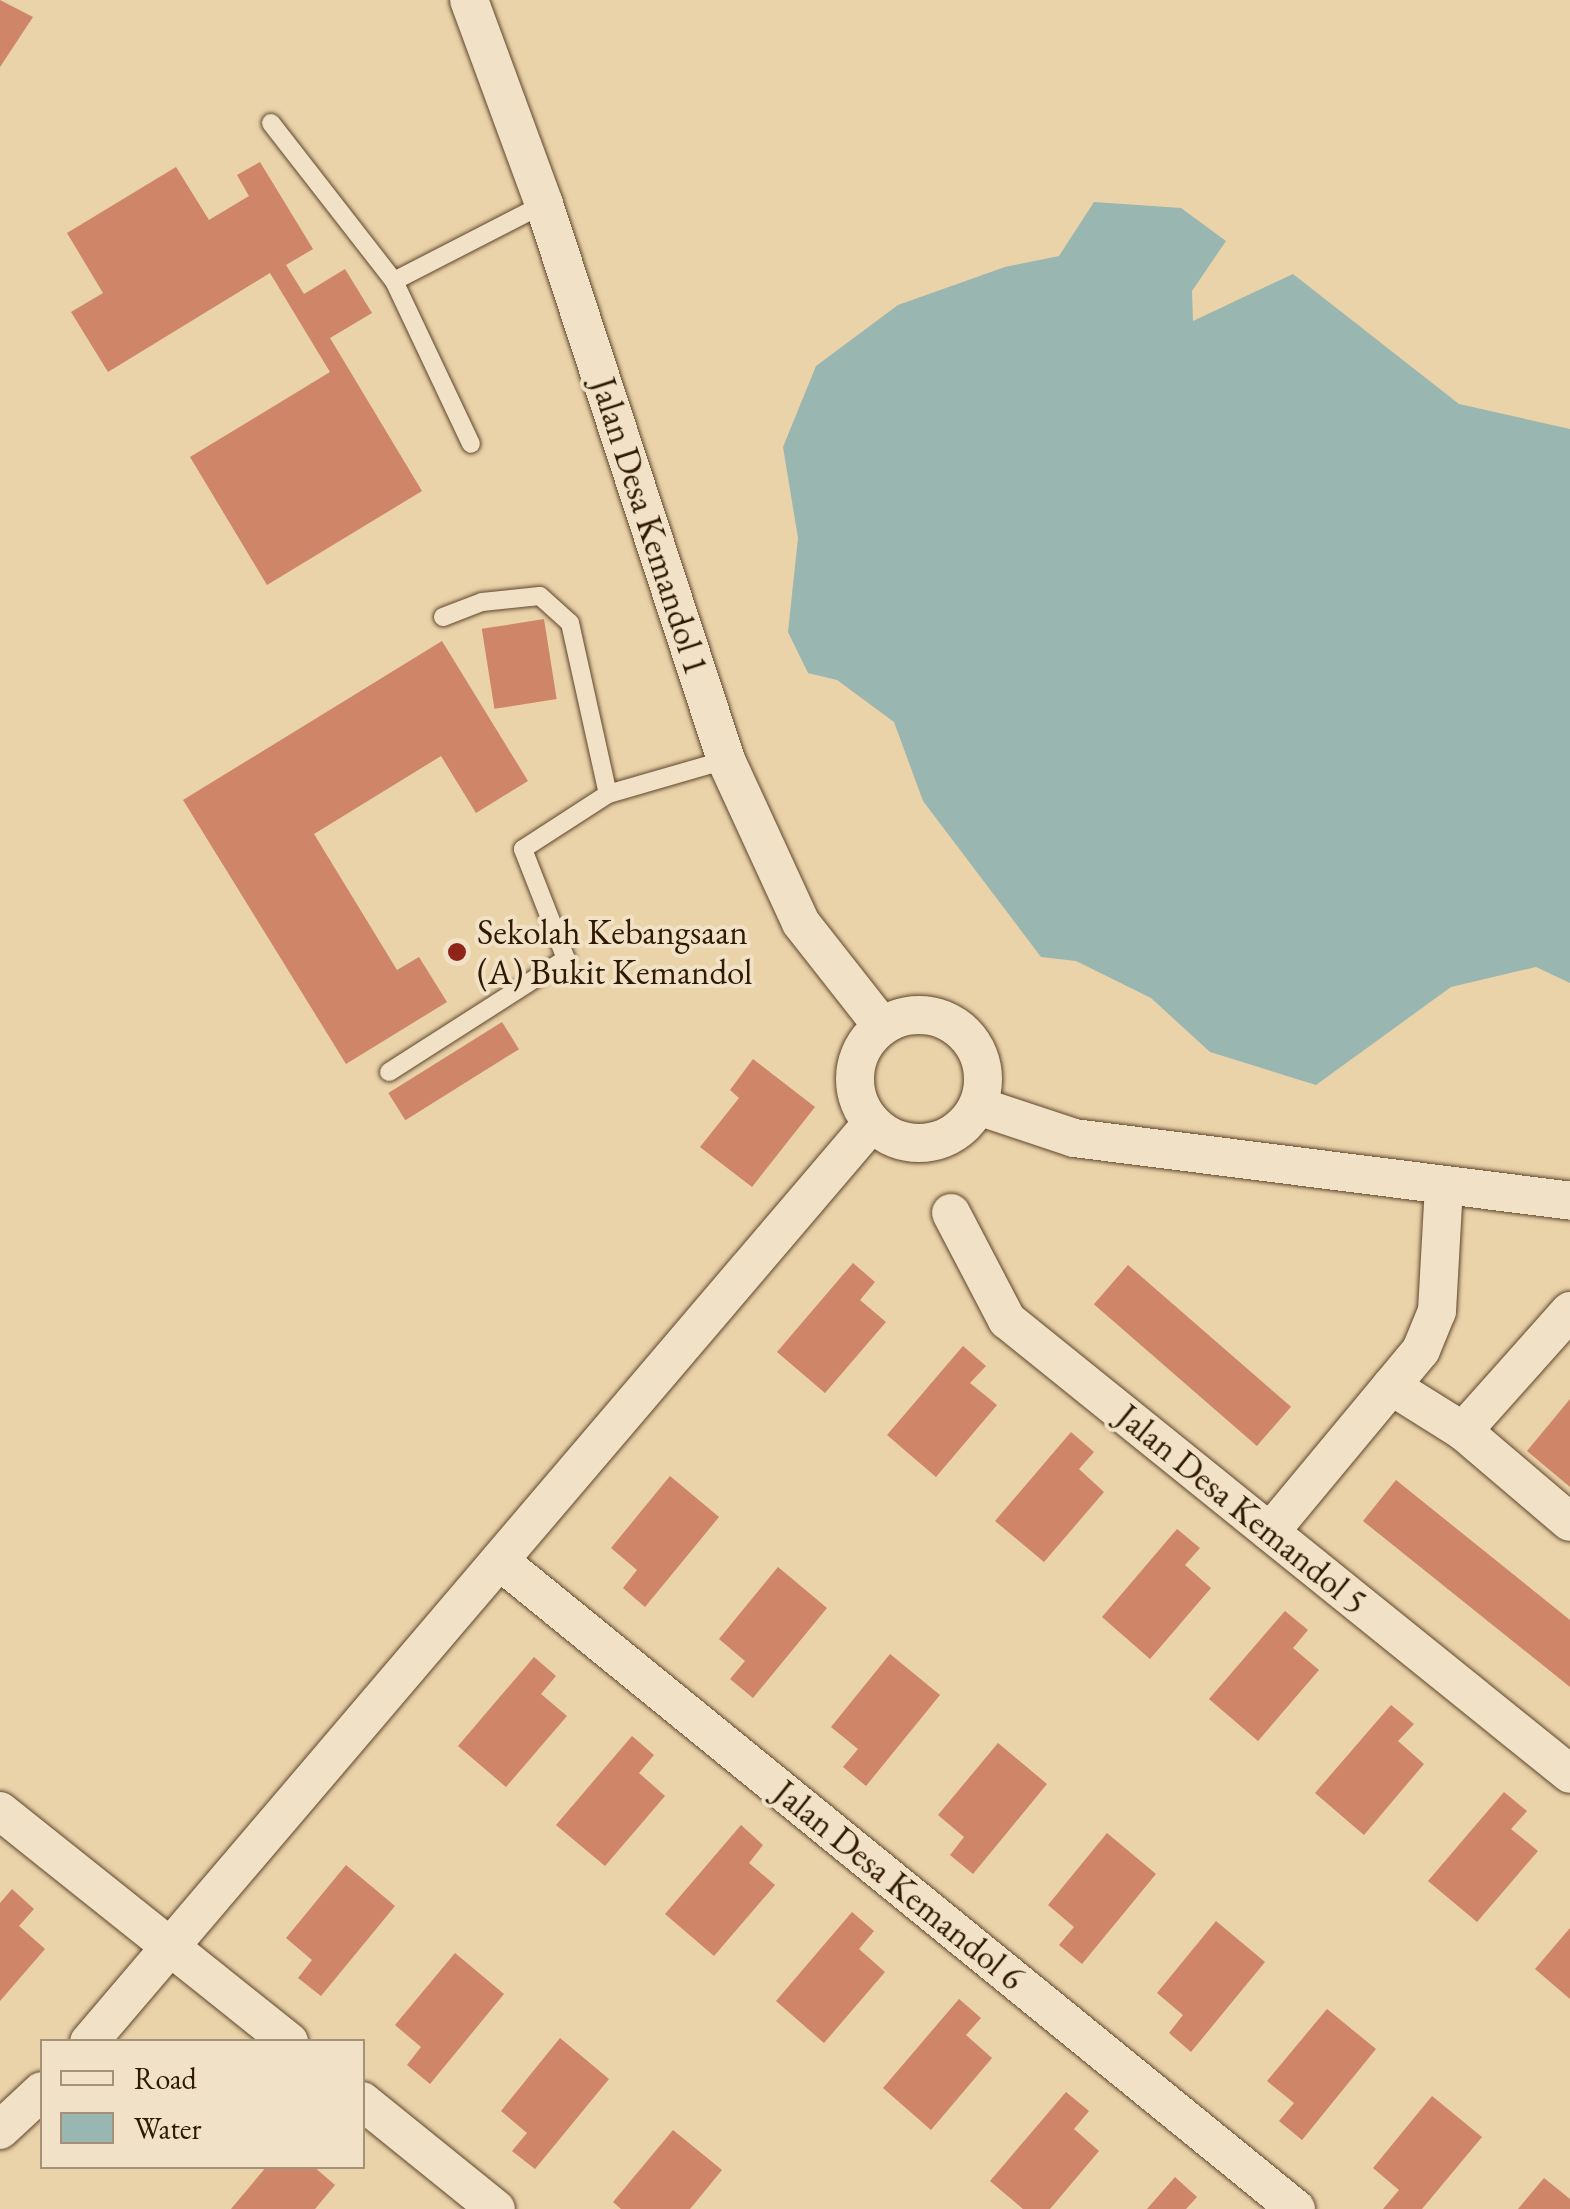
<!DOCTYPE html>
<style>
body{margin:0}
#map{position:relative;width:1570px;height:2209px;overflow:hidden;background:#ead2a9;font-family:"EB Garamond",serif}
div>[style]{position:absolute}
.water>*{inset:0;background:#9ab6b1}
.building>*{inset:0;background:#ce8568;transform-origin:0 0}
.roads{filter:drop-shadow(0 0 2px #5e462b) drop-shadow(0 0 2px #5e462b)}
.lane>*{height:18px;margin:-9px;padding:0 9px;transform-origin:9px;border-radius:9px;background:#f1e2c7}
.street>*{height:38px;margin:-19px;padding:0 19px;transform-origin:19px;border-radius:19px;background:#f1e2c7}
.street>.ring{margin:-19px;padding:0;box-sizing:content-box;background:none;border:38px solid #f1e2c7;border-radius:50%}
.dots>*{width:28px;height:28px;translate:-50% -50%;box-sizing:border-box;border:5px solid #f1e2c7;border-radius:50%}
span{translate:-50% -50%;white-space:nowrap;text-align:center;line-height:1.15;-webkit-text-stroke:8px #f1e2c7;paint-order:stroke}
.street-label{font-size:35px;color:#301801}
.poi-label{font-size:35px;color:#301801}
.left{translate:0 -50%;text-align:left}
.legend{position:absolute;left:40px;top:2039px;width:325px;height:130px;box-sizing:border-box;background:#f1e2c7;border:2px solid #a49178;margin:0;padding:12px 18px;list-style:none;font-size:30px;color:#301801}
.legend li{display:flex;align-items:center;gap:20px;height:50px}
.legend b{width:50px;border:2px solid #a49178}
</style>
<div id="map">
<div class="water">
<i style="clip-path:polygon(1094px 202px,1181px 208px,1226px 241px,1192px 291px,1193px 321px,1293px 274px,1459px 404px,1570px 429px,1570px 983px,1536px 967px,1451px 987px,1316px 1085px,1210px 1052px,1151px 998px,1076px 961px,1041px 957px,923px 801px,894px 722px,837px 680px,808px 673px,788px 632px,798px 538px,783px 447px,816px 366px,898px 305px,1005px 267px,1059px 256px)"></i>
</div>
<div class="building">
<i style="clip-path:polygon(0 0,33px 17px,0 67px)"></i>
<i style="clip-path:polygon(260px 162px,313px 249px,286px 265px,304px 294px,345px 269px,372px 313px,330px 338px,422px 491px,267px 585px,190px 457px,330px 372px,270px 273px,108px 372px,71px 312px,103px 293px,67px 233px,176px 167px,209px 220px,249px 196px,237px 175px)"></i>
<i style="left:544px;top:619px;width:81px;height:63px;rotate:81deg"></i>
<i style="clip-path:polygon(442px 641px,528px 781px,476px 813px,441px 756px,314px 834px,397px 970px,419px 957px,447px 1002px,346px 1064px,183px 800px)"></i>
<i style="left:502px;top:1022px;width:32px;height:134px;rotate:58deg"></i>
<i style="clip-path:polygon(753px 1059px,815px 1107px,752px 1187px,700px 1147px,739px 1098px,730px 1090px)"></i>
<i style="clip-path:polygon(853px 1263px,875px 1282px,860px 1300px,886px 1322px,825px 1393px,777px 1352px)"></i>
<i style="left:1128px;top:1265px;width:216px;height:52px;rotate:41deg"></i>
<i style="clip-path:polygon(963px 1346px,986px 1366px,970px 1383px,997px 1405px,936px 1477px,887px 1435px)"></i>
<i style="clip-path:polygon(1570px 1399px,1570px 1487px,1527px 1451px)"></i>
<i style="clip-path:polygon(1071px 1432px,1094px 1452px,1079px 1469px,1104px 1492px,1044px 1562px,995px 1521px)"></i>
<i style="clip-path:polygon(670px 1476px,719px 1517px,645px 1607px,623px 1588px,637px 1570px,611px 1548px)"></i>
<i style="clip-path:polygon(1396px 1480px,1570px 1620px,1570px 1687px,1363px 1521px)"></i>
<i style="clip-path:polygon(1177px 1529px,1200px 1548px,1185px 1565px,1211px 1588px,1150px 1659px,1102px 1617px)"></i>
<i style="clip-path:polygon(778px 1567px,827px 1608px,753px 1698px,730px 1679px,745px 1661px,719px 1639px)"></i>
<i style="clip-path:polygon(1285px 1611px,1308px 1630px,1293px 1648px,1319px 1670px,1258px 1741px,1209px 1699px)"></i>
<i style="clip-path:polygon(890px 1654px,940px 1695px,866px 1786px,843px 1767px,858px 1749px,831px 1727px)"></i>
<i style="clip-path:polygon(534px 1657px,556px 1676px,541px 1694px,567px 1716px,506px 1787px,458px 1746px)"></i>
<i style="clip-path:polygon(1391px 1705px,1414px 1724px,1398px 1741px,1424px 1764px,1364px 1835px,1315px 1793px)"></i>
<i style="clip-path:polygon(632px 1736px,654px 1755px,639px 1773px,665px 1796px,605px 1866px,556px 1825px)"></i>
<i style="clip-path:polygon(998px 1743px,1047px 1784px,973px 1874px,950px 1855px,964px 1837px,938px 1815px)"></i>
<i style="clip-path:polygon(1504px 1792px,1527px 1811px,1511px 1829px,1538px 1851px,1477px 1922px,1428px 1881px)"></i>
<i style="clip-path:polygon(741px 1825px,763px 1845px,749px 1863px,775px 1885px,714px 1956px,665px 1914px)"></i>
<i style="clip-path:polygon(1107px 1833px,1156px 1874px,1082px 1964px,1059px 1945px,1074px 1927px,1048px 1905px)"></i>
<i style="clip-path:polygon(346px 1865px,395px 1906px,321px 1996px,298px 1978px,312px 1960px,286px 1938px)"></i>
<i style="clip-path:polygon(12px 1889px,34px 1909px,19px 1926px,45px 1949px,0 2001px,0 1903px)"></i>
<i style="clip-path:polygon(852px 1912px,874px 1931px,859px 1949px,885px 1972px,824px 2043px,776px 2001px)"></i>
<i style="clip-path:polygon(1216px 1921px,1265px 1962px,1191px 2052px,1169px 2033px,1183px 2015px,1157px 1993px)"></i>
<i style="clip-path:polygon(1570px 1928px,1570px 1999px,1535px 1969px)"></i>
<i style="clip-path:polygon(455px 1953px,504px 1994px,430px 2084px,407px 2065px,421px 2047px,395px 2025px)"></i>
<i style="clip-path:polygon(959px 1999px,981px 2018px,966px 2035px,992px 2058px,931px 2130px,883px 2088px)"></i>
<i style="clip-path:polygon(1327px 2009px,1376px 2049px,1302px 2140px,1279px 2121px,1294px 2103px,1267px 2081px)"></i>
<i style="clip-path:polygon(560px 2038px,609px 2079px,535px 2169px,512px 2151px,527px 2133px,501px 2111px)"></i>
<i style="clip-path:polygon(1066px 2092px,1089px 2111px,1074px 2129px,1099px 2151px,1050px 2209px,1023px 2209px,990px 2181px)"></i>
<i style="clip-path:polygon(1432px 2096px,1482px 2137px,1422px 2209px,1383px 2209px,1399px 2190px,1373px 2168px)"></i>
<i style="clip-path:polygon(673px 2130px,722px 2170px,690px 2209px,621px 2209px,613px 2202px)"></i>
<i style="clip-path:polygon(267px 2166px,313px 2166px,335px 2185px,315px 2209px,231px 2209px)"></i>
<i style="clip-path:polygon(1175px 2177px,1197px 2197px,1186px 2209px,1147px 2209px)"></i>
<i style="clip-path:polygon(1544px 2178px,1570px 2199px,1570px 2209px,1518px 2209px)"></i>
</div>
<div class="roads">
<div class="lane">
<i style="left:271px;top:123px;width:200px;rotate:52.1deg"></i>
<i style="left:394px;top:281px;width:180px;rotate:64.7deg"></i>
<i style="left:394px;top:281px;width:169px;rotate:-27.2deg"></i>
<i style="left:443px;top:617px;width:42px;rotate:-21deg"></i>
<i style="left:482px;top:602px;width:58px;rotate:-5.9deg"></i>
<i style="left:540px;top:596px;width:40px;rotate:42deg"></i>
<i style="left:570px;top:623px;width:175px;rotate:77.5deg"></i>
<i style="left:608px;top:794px;width:123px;rotate:-16.1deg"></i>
<i style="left:389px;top:1072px;width:210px;rotate:-32.6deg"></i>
<i style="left:566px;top:959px;width:118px;rotate:-111.4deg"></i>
<i style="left:523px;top:849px;width:101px;rotate:-32.9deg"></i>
</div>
<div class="street">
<i style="left:469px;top:0;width:217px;rotate:69.8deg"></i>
<i style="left:544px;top:204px;width:585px;rotate:71.87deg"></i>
<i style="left:726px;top:760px;width:179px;rotate:65.3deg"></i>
<i style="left:801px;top:923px;width:131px;rotate:51.8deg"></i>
<i class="ring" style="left:855px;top:1015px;width:90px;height:90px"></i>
<i style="left:978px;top:1106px;width:101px;rotate:18.4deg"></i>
<i style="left:1074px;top:1138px;width:500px;rotate:7.2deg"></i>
<i style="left:951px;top:1213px;width:121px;rotate:62.4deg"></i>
<i style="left:1007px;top:1320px;width:723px;rotate:38.88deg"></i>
<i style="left:1570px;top:1311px;width:161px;rotate:131.7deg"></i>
<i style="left:1463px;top:1431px;width:140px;rotate:40.4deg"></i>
<i style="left:1391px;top:1386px;width:85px;rotate:32deg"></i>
<i style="left:1270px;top:1532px;width:236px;rotate:-50.3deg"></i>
<i style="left:1421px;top:1350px;width:42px;rotate:-67.7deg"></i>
<i style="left:1437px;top:1311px;width:126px;rotate:-86.8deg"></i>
<i style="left:501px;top:1562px;width:1025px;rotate:39.14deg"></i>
<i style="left:0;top:1811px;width:370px;rotate:38.6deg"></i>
<i style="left:89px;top:2042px;width:1207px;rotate:-49.57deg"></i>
<i style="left:362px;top:2101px;width:172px;rotate:38.9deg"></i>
<i style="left:0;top:2130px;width:57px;rotate:-42.9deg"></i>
</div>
</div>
<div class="dots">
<i style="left:457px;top:952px;background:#8f2418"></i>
</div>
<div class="street-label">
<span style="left:650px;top:526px;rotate:72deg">Jalan Desa Kemandol 1</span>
<span style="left:1242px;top:1509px;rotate:39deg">Jalan Desa Kemandol 5</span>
<span style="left:899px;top:1885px;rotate:39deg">Jalan Desa Kemandol 6</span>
</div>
<div class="poi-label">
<span class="left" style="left:477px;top:952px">Sekolah Kebangsaan<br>(A) Bukit Kemandol</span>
</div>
<ul class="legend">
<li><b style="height:12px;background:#f1e2c7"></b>Road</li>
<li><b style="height:28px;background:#9ab6b1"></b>Water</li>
</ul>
</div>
